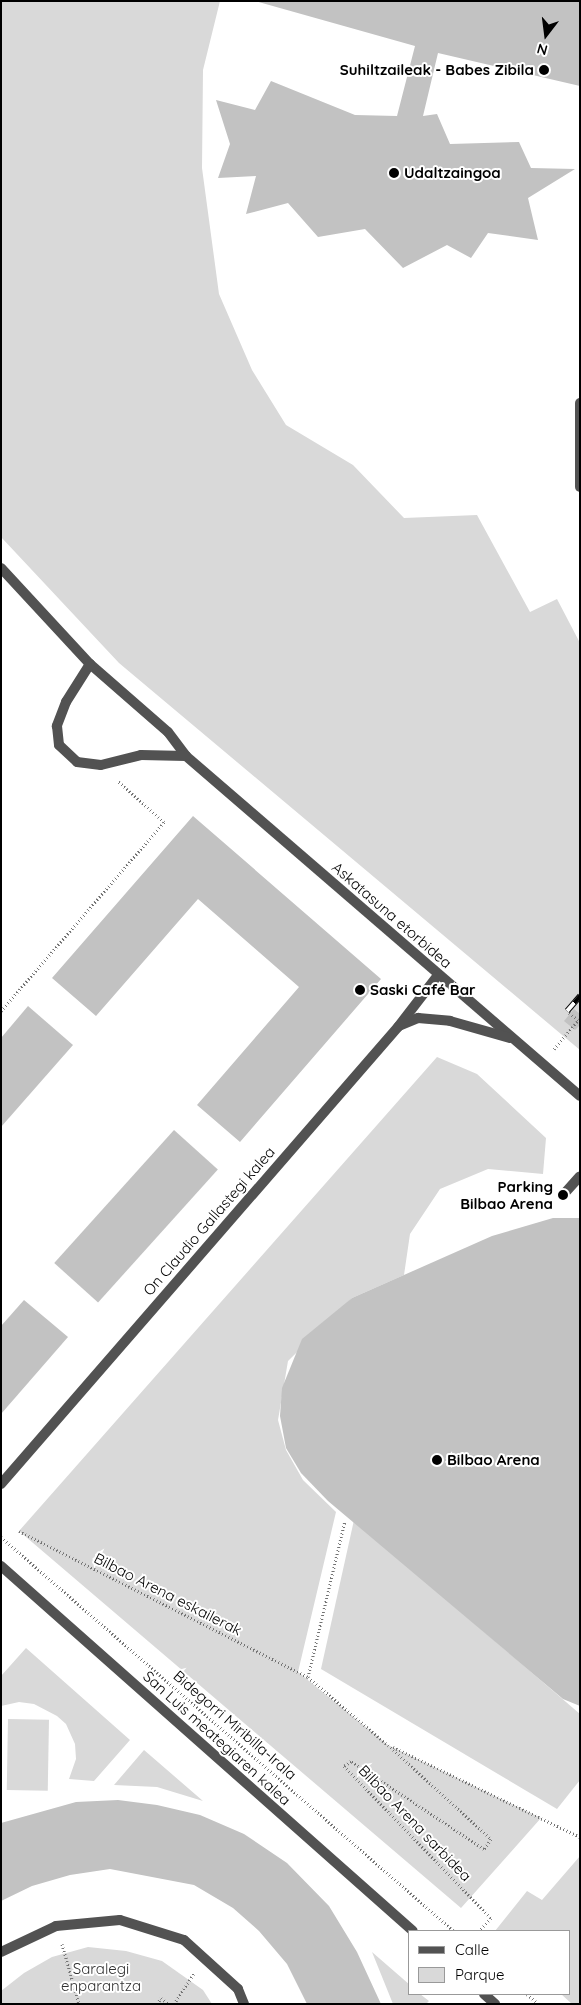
<!DOCTYPE html>
<meta charset="utf-8">
<style>
body{margin:0}
#map{position:relative;width:581px;height:2005px;overflow:hidden;background:#fff;font-family:Quicksand,sans-serif}
div>[style]{position:absolute}
.green>*{inset:0;background:#d9d9d9;transform-origin:0 0}
.building>*{inset:0;background:#c2c2c2;transform-origin:0 0}
.path>*{height:3px;margin-top:-1.5px;transform-origin:0;background:repeating-linear-gradient(90deg,#747474 0 1px,transparent 0 3.5px)}
.lane>*{height:10px;margin:-5px;padding:0 5px;transform-origin:5px;border-radius:5px;background:#525252}
.street>*{height:10px;margin:-5px;padding:0 5px;transform-origin:5px;border-radius:5px;background:#525252}
.rail>*{height:5.5px;margin-top:-2.75px;transform-origin:0;background:repeating-linear-gradient(90deg,#fff 0 11px,#000 0 22px);box-sizing:border-box;border-block:1px solid #000}
.dots>*{width:14px;height:14px;translate:-50% -50%;box-sizing:border-box;border:2px solid #fff;border-radius:50%}
span{translate:-50% -50%;white-space:nowrap;text-align:center;line-height:1.15;-webkit-text-stroke:4px #fff;paint-order:stroke}
.poi-label{font-size:15px;color:#000;font-weight:700}
.right{translate:-100% -50%;text-align:right}
.left{translate:0 -50%;text-align:left}
.street-label{font-size:15px;color:#000}
.park-label{font-size:15px;color:#303030}
.frame{position:absolute;inset:0;border:2px solid #000;pointer-events:none}
.legend{position:absolute;left:408px;top:1930px;width:162px;height:65px;box-sizing:border-box;background:#fff;border:1px solid #999;margin:0;padding:6px 9px;list-style:none;font-size:15px;color:#000}
.legend li{display:flex;align-items:center;gap:10px;height:25px}
.legend b{width:25px;border:1px solid #999}
.north{position:absolute;left:521px;top:10px;width:50px;height:50px;-webkit-text-stroke:4px #fff;paint-order:stroke;rotate:195deg;font-size:14px;font-weight:700;line-height:20px;text-align:center;color:#000}
.north::after{content:'';display:block;margin:auto;width:18px;height:22px;background:#000;clip-path:polygon(50% 0,100% 100%,50% 72%,0 100%)}
</style>
<div id="map">
<div class="green">
<i style="clip-path:polygon(1px 1px,220px 1px,203px 70px,202px 168px,219px 294px,252px 370px,286px 425px,353px 465px,404px 518px,477px 515px,530px 612px,557px 599px,580px 643px,580px 1050px,119px 663px,1px 537px)"></i>
<i style="clip-path:polygon(437px 1057px,477px 1074px,546px 1138px,543px 1174px,488px 1169px,440px 1189px,410px 1234px,404px 1275px,352px 1298px,288px 1361px,278px 1420px,286px 1450px,303px 1480px,336px 1512px,298px 1672px,388px 1745px,541px 1818px,461px 1908px,19px 1531px)"></i>
<i style="clip-path:polygon(354px 1520px,580px 1714px,580px 1780px,557px 1809px,321px 1669px)"></i>
<i style="clip-path:polygon(26px 1648px,130px 1740px,94px 1781px,69px 1779px,76px 1759px,75px 1744px,66px 1724px,57px 1716px,34px 1704px,19px 1702px,1px 1706px,1px 1676px)"></i>
<i style="left:8px;top:1719px;width:41px;height:71px;rotate:1deg"></i>
<i style="clip-path:polygon(144px 1750px,203px 1801px,157px 1787px,114px 1785px)"></i>
<i style="clip-path:polygon(580px 1856px,580px 2004px,572px 2004px,561px 1994px,570px 1994px,570px 1931px,495px 1931px,527px 1891px,542px 1900px)"></i>
<i style="clip-path:polygon(88px 1947px,126px 1951px,162px 1961px,203px 1990px,212px 2004px,1px 2004px,1px 1991px,24px 1973px,52px 1957px)"></i>
<i style="clip-path:polygon(372px 1952px,410px 1985px,410px 1994px,420px 1994px,429px 2001px,426px 2004px,393px 2004px)"></i>
</div>
<div class="building">
<i style="clip-path:polygon(255px 1px,580px 1px,580px 86px,438px 53px,423px 116px,437px 114px,450px 144px,519px 142px,531px 168px,575px 169px,528px 198px,538px 240px,488px 233px,471px 258px,447px 245px,403px 268px,365px 229px,318px 237px,288px 203px,246px 214px,256px 176px,218px 178px,230px 144px,216px 100px,255px 110px,271px 81px,355px 115px,397px 116px,415px 46px)"></i>
<i style="clip-path:polygon(193px 816px,381px 979px,240px 1142px,197px 1105px,299px 987px,198px 899px,96px 1016px,52px 978px)"></i>
<i style="clip-path:polygon(28px 1006px,73px 1045px,1px 1127px,1px 1038px)"></i>
<i style="clip-path:polygon(574px 1009px,580px 1014px,580px 1025px,575px 1030px,564px 1021px)"></i>
<i style="left:174px;top:1130px;width:59px;height:179px;rotate:42deg"></i>
<i style="clip-path:polygon(553px 1218px,580px 1218px,580px 1706px,563px 1699px,328px 1501px,301px 1473px,286px 1448px,280px 1416px,282px 1388px,302px 1339px,352px 1298px,492px 1236px)"></i>
<i style="clip-path:polygon(24px 1300px,68px 1337px,1px 1414px,1px 1326px)"></i>
<i style="clip-path:polygon(118px 1800px,157px 1805px,200px 1815px,244px 1834px,287px 1863px,329px 1906px,357px 1952px,381px 2004px,307px 2004px,287px 1964px,259px 1931px,233px 1908px,194px 1885px,110px 1869px,70px 1875px,32px 1886px,1px 1901px,1px 1823px,76px 1802px)"></i>
</div>
<div class="path">
<i style="left:1px;top:1011px;width:250px;rotate:-49.2deg"></i>
<i style="left:164px;top:822px;width:62px;rotate:-138.3deg"></i>
<i style="left:554px;top:1049px;width:38px;rotate:-50deg"></i>
<i style="left:578px;top:1020px;width:14px;rotate:-141deg"></i>
<i style="left:19px;top:1531px;width:324px;rotate:26.8deg"></i>
<i style="left:308px;top:1677px;width:105px;rotate:40.4deg"></i>
<i style="left:388px;top:1745px;width:139px;rotate:42.4deg"></i>
<i style="left:491px;top:1839px;width:12px;rotate:125deg"></i>
<i style="left:484px;top:1849px;width:159px;rotate:-146.5deg"></i>
<i style="left:351px;top:1761px;width:9px;rotate:144deg"></i>
<i style="left:344px;top:1766px;width:211px;rotate:46deg"></i>
<i style="left:491px;top:1918px;width:18px;rotate:133deg"></i>
<i style="left:1px;top:1537px;width:600px;rotate:41.02deg"></i>
<i style="left:308px;top:1677px;width:160px;rotate:-76.7deg"></i>
<i style="left:393px;top:1747px;width:208px;rotate:25.7deg"></i>
<i style="left:62px;top:1944px;width:62px;rotate:74.2deg"></i>
<i style="left:527px;top:1994px;width:16px;rotate:40deg"></i>
<i style="left:157px;top:2004px;width:7px;rotate:-56deg"></i>
<i style="left:161px;top:1998px;width:10px;rotate:37deg"></i>
<i style="left:174px;top:2004px;width:37px;rotate:-57deg"></i>
</div>
<div class="lane">
<i style="left:563px;top:1195px;width:25px;rotate:-48deg"></i>
</div>
<div class="street">
<i style="left:580px;top:403px;width:84px;rotate:90deg"></i>
<i style="left:1px;top:568px;width:131px;rotate:47.2deg"></i>
<i style="left:90px;top:664px;width:103px;rotate:41.1deg"></i>
<i style="left:168px;top:732px;width:30px;rotate:53deg"></i>
<i style="left:186px;top:756px;width:520px;rotate:40.79deg"></i>
<i style="left:90px;top:664px;width:45px;rotate:122.3deg"></i>
<i style="left:66px;top:702px;width:26px;rotate:111deg"></i>
<i style="left:57px;top:726px;width:19px;rotate:84deg"></i>
<i style="left:59px;top:745px;width:25px;rotate:43deg"></i>
<i style="left:77px;top:762px;width:24px;rotate:7deg"></i>
<i style="left:101px;top:765px;width:41px;rotate:-14deg"></i>
<i style="left:141px;top:755px;width:45px;rotate:1.3deg"></i>
<i style="left:399px;top:1026px;width:21px;rotate:-23deg"></i>
<i style="left:418px;top:1018px;width:32px;rotate:5deg"></i>
<i style="left:450px;top:1021px;width:62px;rotate:15.8deg"></i>
<i style="left:1px;top:1484px;width:605px;rotate:-49.02deg"></i>
<i style="left:398px;top:1027px;width:66px;rotate:-52.4deg"></i>
<i style="left:1px;top:1566px;width:550px;rotate:41.54deg"></i>
<i style="left:1px;top:1952px;width:61px;rotate:-25.3deg"></i>
<i style="left:56px;top:1926px;width:64px;rotate:-5.4deg"></i>
<i style="left:120px;top:1920px;width:67px;rotate:17.4deg"></i>
<i style="left:184px;top:1940px;width:73px;rotate:42.2deg"></i>
<i style="left:238px;top:1989px;width:16px;rotate:68deg"></i>
<i style="left:484px;top:1994px;width:15px;rotate:42deg"></i>
</div>
<div class="rail">
<i style="left:567px;top:1011px;width:20px;rotate:-49deg"></i>
</div>
<div class="dots">
<i style="left:544px;top:70px;background:#000"></i>
<i style="left:394px;top:173px;background:#000"></i>
<i style="left:360px;top:990px;background:#000"></i>
<i style="left:563px;top:1195px;background:#000"></i>
<i style="left:437px;top:1460px;background:#000"></i>
</div>
<div class="poi-label">
<span class="right" style="left:534px;top:70px">Suhiltzaileak - Babes Zibila</span>
<span class="left" style="left:404px;top:173px">Udaltzaingoa</span>
<span class="left" style="left:370px;top:990px">Saski Café Bar</span>
<span class="right" style="left:553px;top:1195px">Parking<br>Bilbao Arena</span>
<span class="left" style="left:447px;top:1460px">Bilbao Arena</span>
</div>
<div class="street-label">
<span style="left:392px;top:915px;rotate:41deg">Askatasuna etorbidea</span>
<span style="left:209px;top:1221px;rotate:-49deg">On Claudio Gallastegi kalea</span>
<span style="left:168px;top:1594px;rotate:27deg">Bilbao Arena eskailerak</span>
<span style="left:235px;top:1725px;rotate:41deg">Bidegorri Miribilla-Irala</span>
<span style="left:217px;top:1738px;rotate:42deg">San Luis meategiaren kalea</span>
<span style="left:415px;top:1823px;rotate:46deg">Bilbao Arena sarbidea</span>
</div>
<div class="park-label">
<span style="left:101px;top:1977px">Saralegi<br>enparantza</span>
</div>
<div class="frame"></div>
<ul class="legend">
<li><b style="height:6px;background:#525252"></b>Calle</li>
<li><b style="height:14px;background:#d9d9d9"></b>Parque</li>
</ul>
<div class="north">N</div>
</div>
